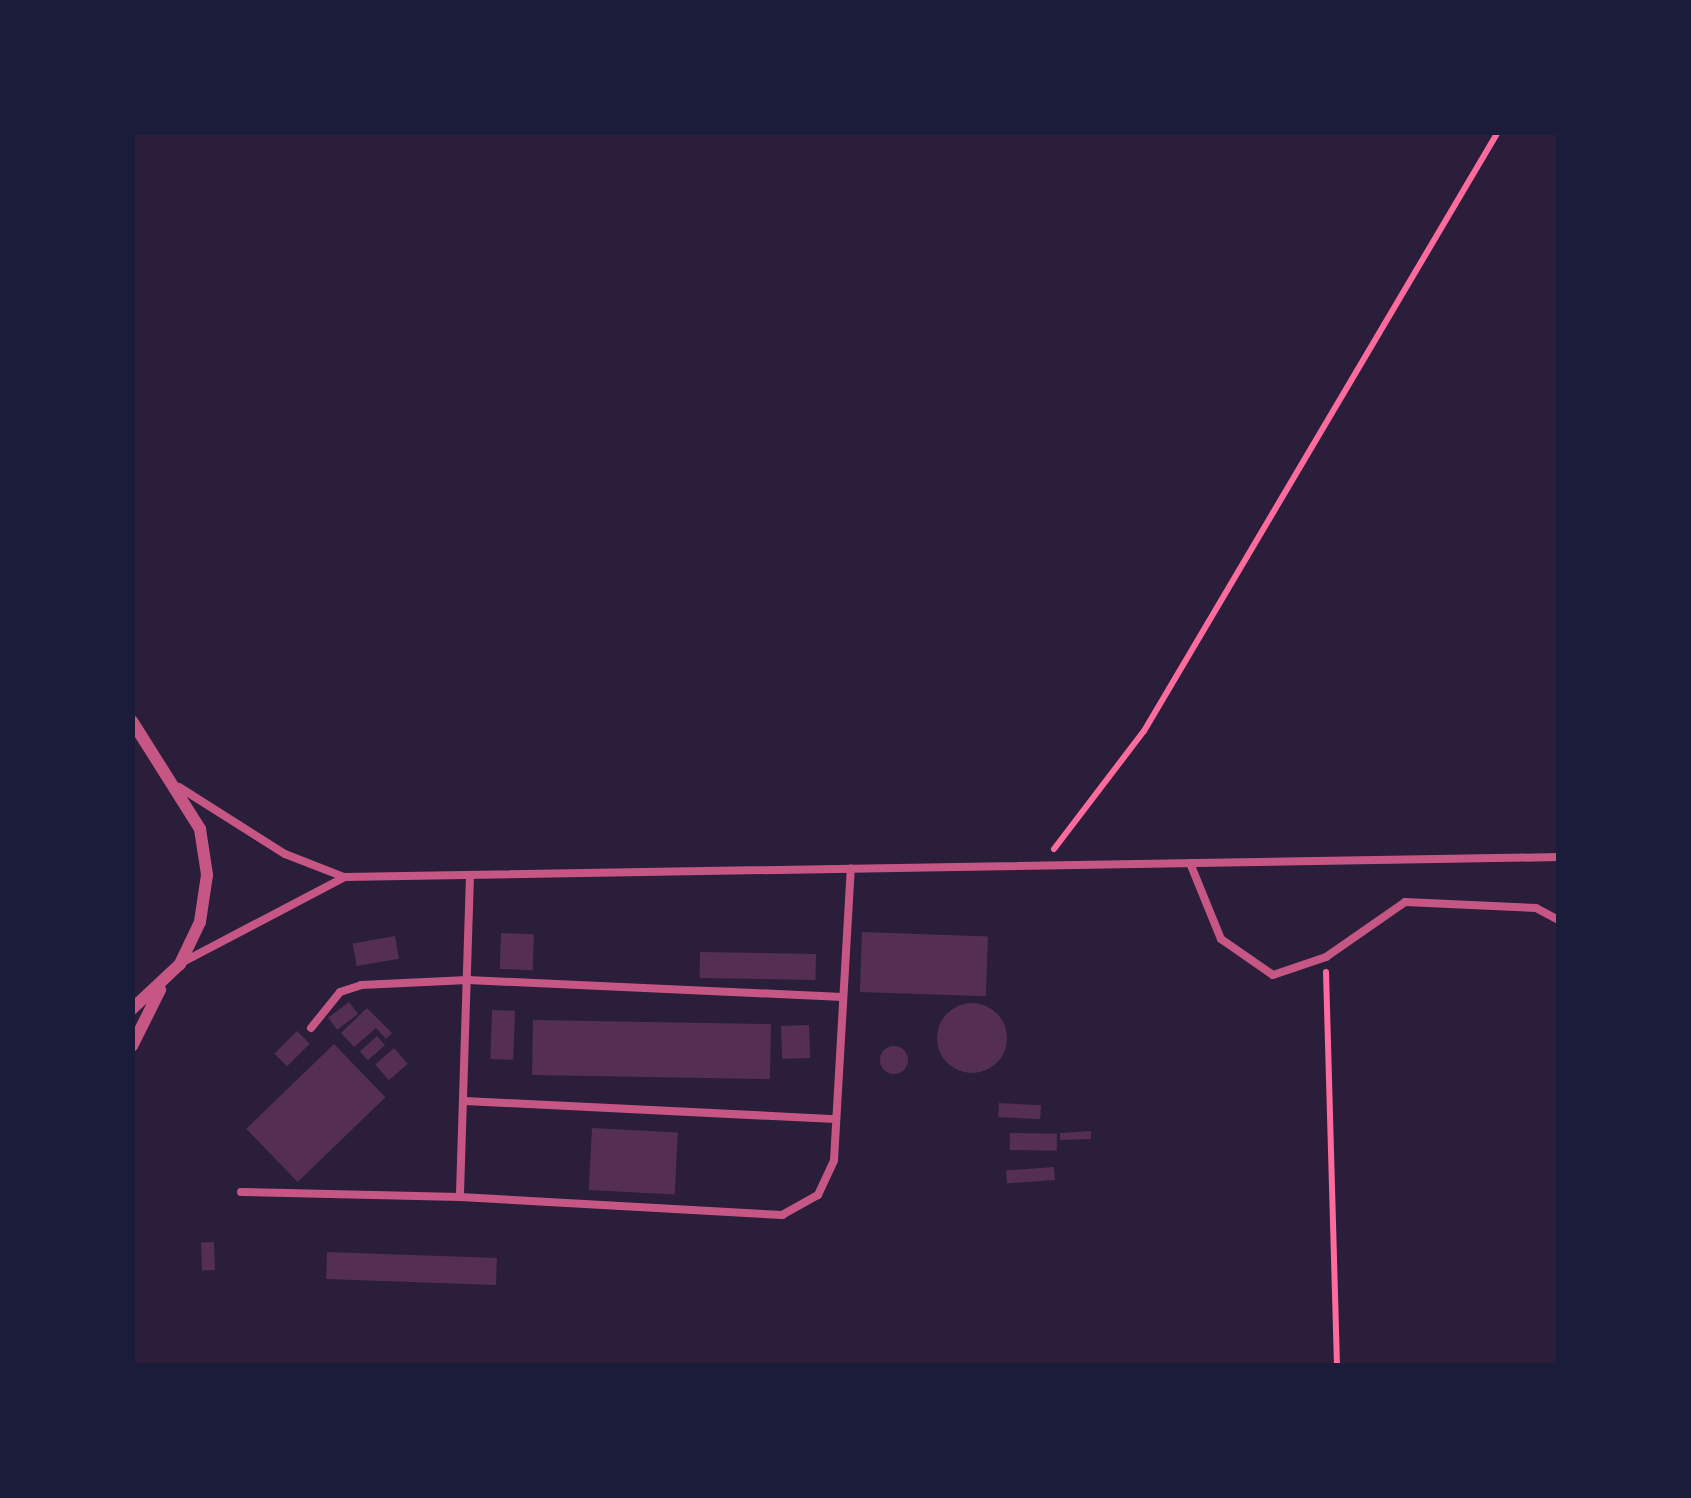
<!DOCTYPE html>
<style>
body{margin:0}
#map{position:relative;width:1691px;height:1498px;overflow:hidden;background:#1b1b3a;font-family:"PT Sans Narrow",sans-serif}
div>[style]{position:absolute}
.green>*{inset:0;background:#2a1e3b;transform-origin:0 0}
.building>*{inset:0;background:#542f53;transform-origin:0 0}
.round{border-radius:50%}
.path>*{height:6px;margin:-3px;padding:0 3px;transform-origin:3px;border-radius:3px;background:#ff6b9d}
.service>*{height:8px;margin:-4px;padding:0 4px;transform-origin:4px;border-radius:4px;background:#c65784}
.minor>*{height:12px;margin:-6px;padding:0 6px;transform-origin:6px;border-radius:6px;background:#c65784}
span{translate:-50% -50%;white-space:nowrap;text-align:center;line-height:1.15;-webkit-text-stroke:9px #1b1b3a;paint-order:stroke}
.frame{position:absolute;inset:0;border:135px solid #1b1b3a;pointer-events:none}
</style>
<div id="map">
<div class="green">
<i style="left:132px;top:132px;width:1427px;height:1234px"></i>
</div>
<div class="building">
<i style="left:862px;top:932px;width:126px;height:60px;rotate:2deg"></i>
<i style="left:501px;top:933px;width:33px;height:36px;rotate:2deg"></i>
<i style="left:395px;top:936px;width:23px;height:43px;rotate:80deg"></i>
<i style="left:700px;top:952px;width:116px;height:26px;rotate:1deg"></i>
<i style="left:349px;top:1002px;width:15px;height:26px;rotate:53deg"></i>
<i class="round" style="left:937px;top:1003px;width:70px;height:70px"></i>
<i style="clip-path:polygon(367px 1008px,392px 1033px,386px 1039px,376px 1028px,354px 1047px,341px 1033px)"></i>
<i style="left:492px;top:1010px;width:23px;height:49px;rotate:2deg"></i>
<i style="left:533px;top:1020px;width:238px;height:55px;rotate:1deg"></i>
<i style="left:809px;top:1025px;width:33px;height:28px;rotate:88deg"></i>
<i style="left:297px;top:1031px;width:18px;height:32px;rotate:45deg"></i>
<i style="left:377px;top:1036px;width:12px;height:23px;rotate:48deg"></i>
<i style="left:334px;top:1044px;width:74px;height:122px;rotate:46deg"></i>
<i class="round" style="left:880px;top:1046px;width:28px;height:28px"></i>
<i style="left:394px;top:1048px;width:21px;height:25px;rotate:49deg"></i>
<i style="left:999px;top:1103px;width:42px;height:14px;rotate:3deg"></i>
<i style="left:592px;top:1128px;width:86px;height:62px;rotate:3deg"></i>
<i style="clip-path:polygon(1091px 1131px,1091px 1139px,1060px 1140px,1060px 1133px)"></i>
<i style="left:1010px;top:1133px;width:47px;height:17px;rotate:1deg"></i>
<i style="left:1054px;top:1167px;width:13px;height:48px;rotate:86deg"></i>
<i style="left:214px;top:1242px;width:28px;height:13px;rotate:88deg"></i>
<i style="left:327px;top:1252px;width:170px;height:27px;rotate:2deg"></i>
</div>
<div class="path">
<i style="left:1054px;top:849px;width:148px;rotate:-52.7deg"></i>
<i style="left:1144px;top:731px;width:696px;rotate:-59.42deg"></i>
<i style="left:1326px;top:972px;width:394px;rotate:88.4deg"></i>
</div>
<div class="service">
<i style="left:179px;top:787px;width:125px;rotate:32.3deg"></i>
<i style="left:285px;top:854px;width:63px;rotate:21.3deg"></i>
<i style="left:344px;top:877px;width:1215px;rotate:-0.94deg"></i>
<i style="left:1190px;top:863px;width:82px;rotate:67.8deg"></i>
<i style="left:1221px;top:939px;width:63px;rotate:34.7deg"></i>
<i style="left:1273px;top:975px;width:56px;rotate:-18.8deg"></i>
<i style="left:1326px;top:957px;width:96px;rotate:-34.8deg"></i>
<i style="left:1405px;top:902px;width:131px;rotate:2.6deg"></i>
<i style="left:1536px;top:908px;width:26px;rotate:28deg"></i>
<i style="left:470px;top:875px;width:322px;rotate:91.8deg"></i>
<i style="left:460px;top:1197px;width:323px;rotate:3.2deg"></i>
<i style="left:782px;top:1215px;width:41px;rotate:-29.1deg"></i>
<i style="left:818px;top:1195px;width:38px;rotate:-65deg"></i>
<i style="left:834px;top:1160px;width:292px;rotate:-86.7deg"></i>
<i style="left:181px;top:963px;width:183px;rotate:-27.7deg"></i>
<i style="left:311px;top:1028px;width:46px;rotate:-51.1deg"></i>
<i style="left:340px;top:992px;width:22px;rotate:-18deg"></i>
<i style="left:361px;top:985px;width:107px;rotate:-2.7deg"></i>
<i style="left:468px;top:980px;width:375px;rotate:2.6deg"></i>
<i style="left:465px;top:1101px;width:371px;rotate:2.8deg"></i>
<i style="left:241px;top:1192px;width:219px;rotate:1.3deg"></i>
</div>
<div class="minor">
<i style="left:132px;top:721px;width:128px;rotate:57.8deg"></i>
<i style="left:200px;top:829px;width:47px;rotate:81.3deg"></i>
<i style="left:207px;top:875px;width:48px;rotate:98.5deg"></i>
<i style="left:200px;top:922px;width:47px;rotate:115.5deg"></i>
<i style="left:180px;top:964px;width:66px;rotate:136.8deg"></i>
<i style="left:132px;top:1046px;width:63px;rotate:-63.4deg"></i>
</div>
<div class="frame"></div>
</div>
